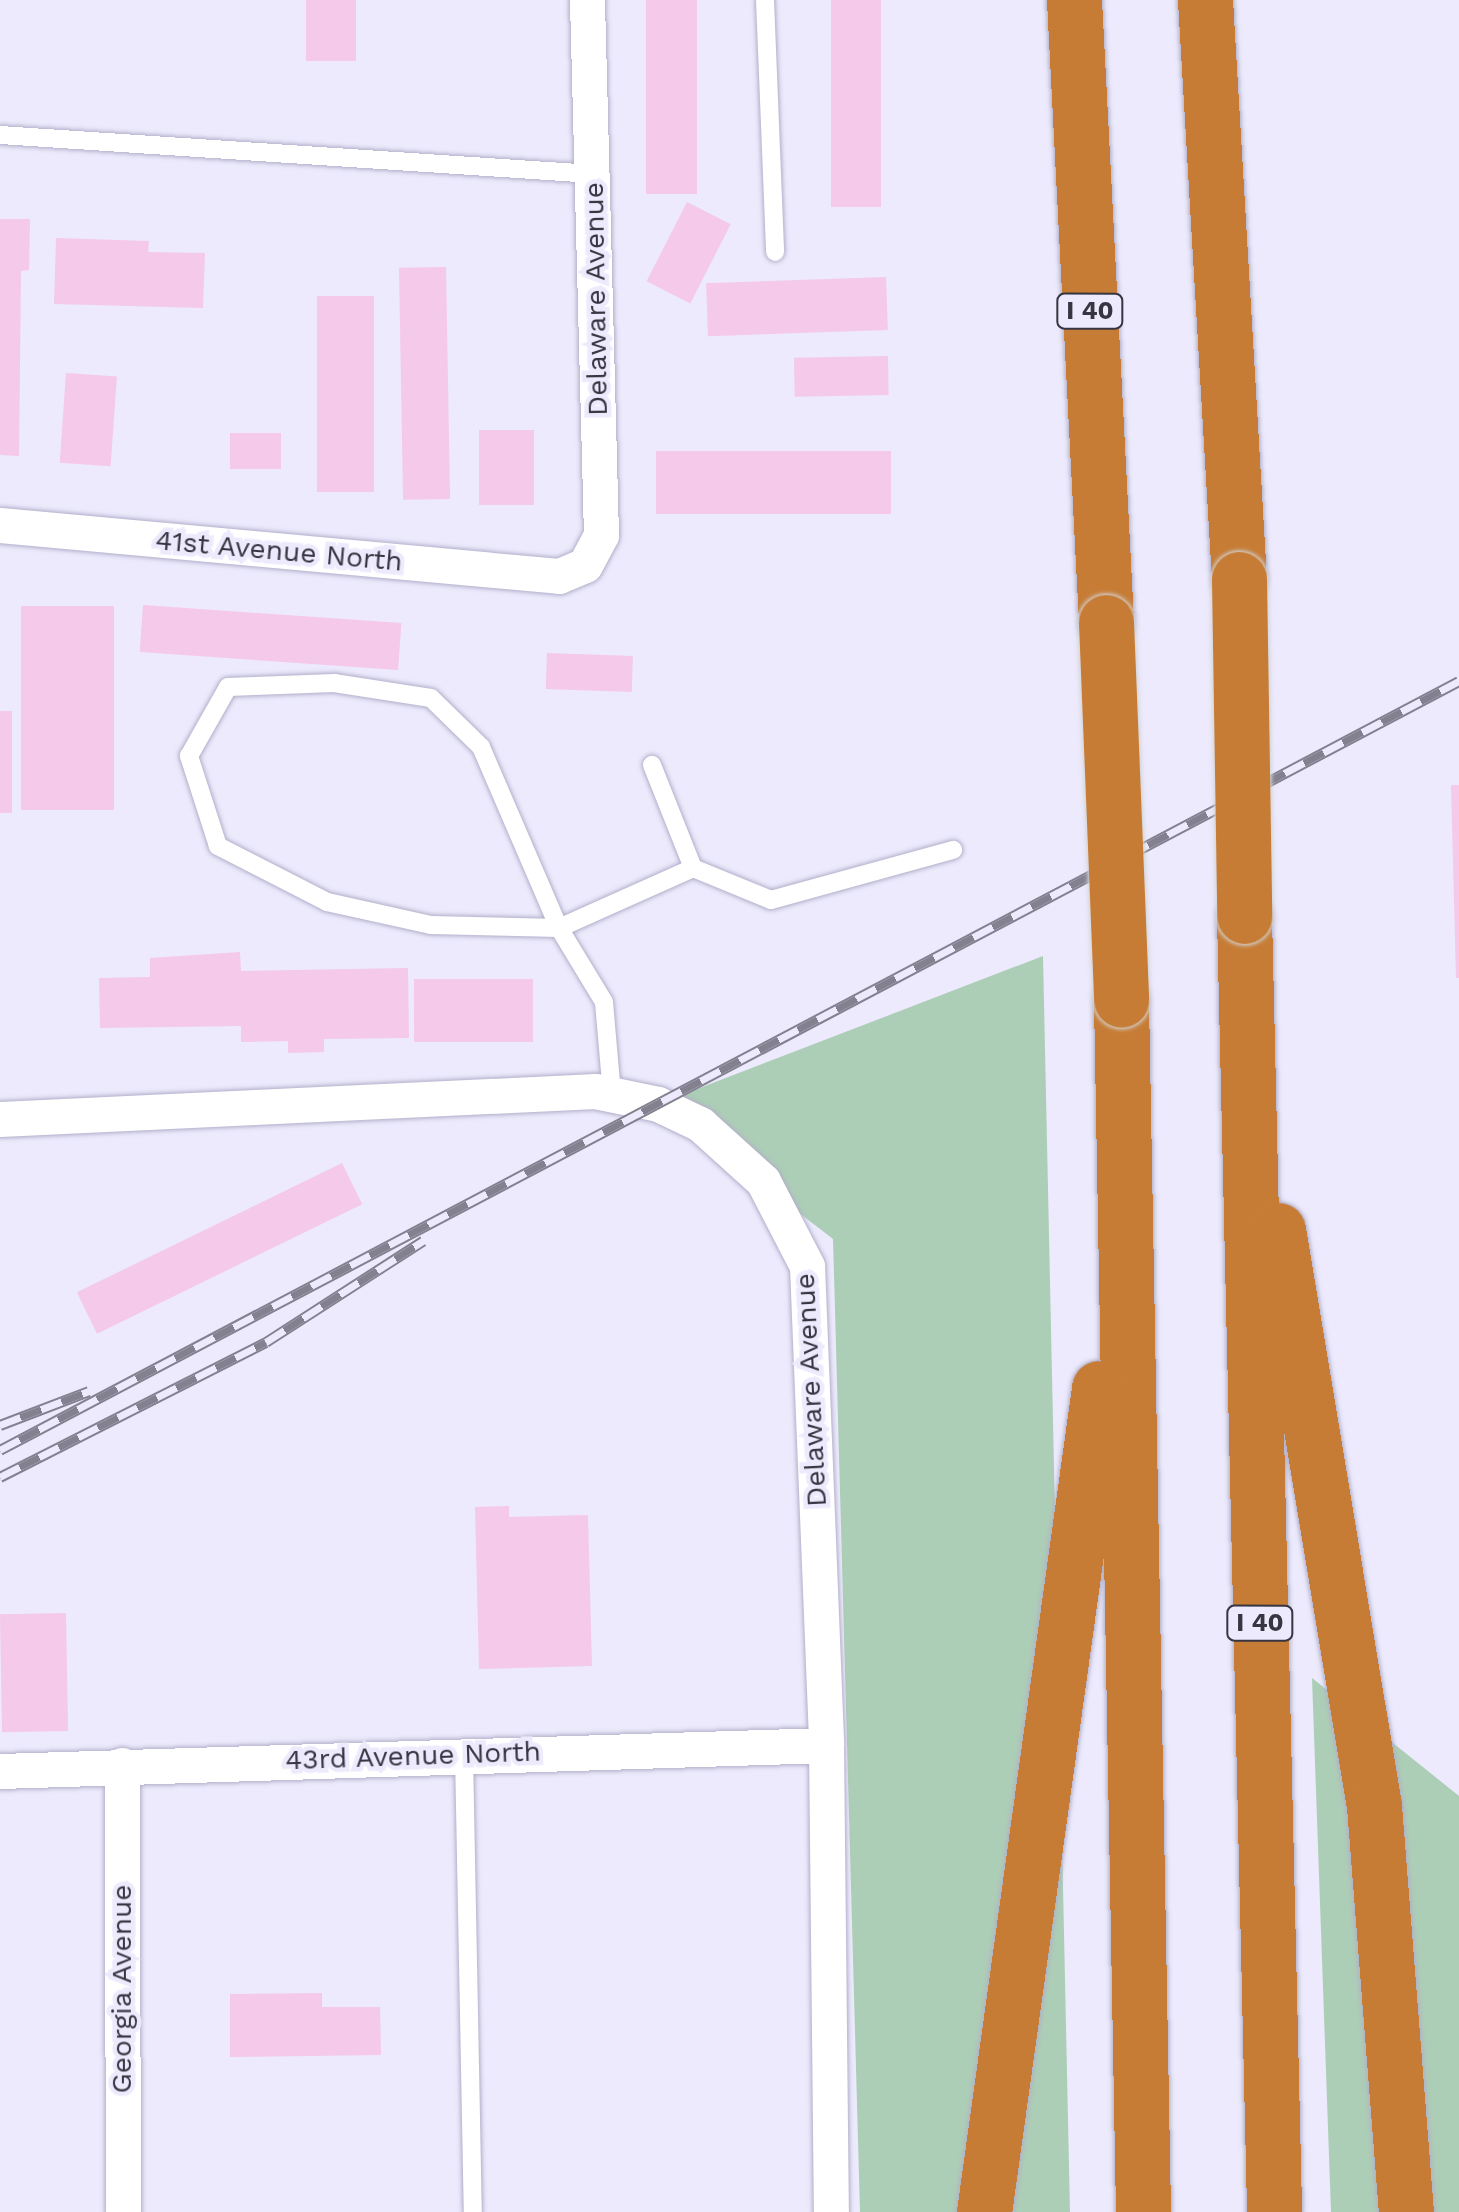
<!DOCTYPE html>
<style>
body{margin:0}
#map{position:relative;width:1459px;height:2212px;overflow:hidden;background:#eceafc;font-family:"Work Sans",sans-serif}
div>[style]{position:absolute}
.green>*{inset:0;background:#adceb6}
.building>*{inset:0;background:#f5c9e9;transform-origin:0 0}
.roads{filter:drop-shadow(0 0 2px #b2afca) drop-shadow(0 0 2px #b2afca)}
.service>*{height:18px;margin:-9px;padding:0 9px;transform-origin:9px;border-radius:9px;background:#fff}
.minor>*{height:35px;margin:-17.5px;padding:0 17.5px;transform-origin:17.5px;border-radius:17.5px;background:#fff}
.motorway>*{height:55px;margin:-27.5px;padding:0 27.5px;transform-origin:27.5px;border-radius:27.5px;background:#c67c35}
.rail>*{height:11px;margin-top:-5.5px;transform-origin:0;background:repeating-linear-gradient(90deg,#eceafc 0 22px,#838190 0 44px);box-sizing:border-box;border-block:2px solid #838190}
.bridges{filter:drop-shadow(0 0 2px #d3d3d5) drop-shadow(0 0 2px #d3d3d5)}
.motorway-bridge>*{height:55px;margin:-27.5px;padding:0 27.5px;transform-origin:27.5px;border-radius:27.5px;background:#c67c35}
span{translate:-50% -50%;white-space:nowrap;text-align:center;line-height:1.15;-webkit-text-stroke:9px #eceafc;paint-order:stroke}
.shield-label span{padding:2px 8px;background:#eceafc;border:2px solid;border-radius:8px;-webkit-text-stroke-width:0}
.shield-label{font-size:25px;color:#373541;font-weight:700}
.street-label{font-size:28px;color:#373541}
</style>
<div id="map">
<div class="green">
<i style="clip-path:polygon(1043px 956px,1070px 2212px,860px 2212px,833px 1239px,658px 1104px)"></i>
<i style="clip-path:polygon(1312px 1678px,1459px 1796px,1459px 2212px,1331px 2212px)"></i>
</div>
<div class="building">
<i style="left:306px;top:0;width:50px;height:61px"></i>
<i style="left:646px;top:0;width:51px;height:194px"></i>
<i style="left:831px;top:0;width:50px;height:207px"></i>
<i style="left:687px;top:202px;width:49px;height:89px;rotate:27deg"></i>
<i style="clip-path:polygon(0 219px,30px 219px,29px 270px,21px 271px,19px 456px,0 455px)"></i>
<i style="clip-path:polygon(56px 238px,149px 241px,148px 252px,205px 253px,203px 308px,54px 304px)"></i>
<i style="left:446px;top:267px;width:232px;height:47px;rotate:89deg"></i>
<i style="left:886px;top:277px;width:53px;height:180px;rotate:88deg"></i>
<i style="left:317px;top:296px;width:57px;height:196px"></i>
<i style="left:888px;top:356px;width:39px;height:94px;rotate:89deg"></i>
<i style="left:66px;top:373px;width:51px;height:90px;rotate:4deg"></i>
<i style="left:479px;top:430px;width:55px;height:75px"></i>
<i style="left:230px;top:433px;width:51px;height:36px"></i>
<i style="left:891px;top:451px;width:63px;height:235px;rotate:90deg"></i>
<i style="left:143px;top:605px;width:259px;height:47px;rotate:4deg"></i>
<i style="left:21px;top:606px;width:93px;height:204px"></i>
<i style="left:547px;top:653px;width:86px;height:36px;rotate:2deg"></i>
<i style="left:0;top:711px;width:12px;height:102px"></i>
<i style="clip-path:polygon(1451px 785px,1459px 785px,1459px 978px,1456px 978px)"></i>
<i style="clip-path:polygon(240px 952px,241px 971px,408px 968px,409px 1038px,324px 1039px,324px 1052px,288px 1053px,288px 1041px,241px 1042px,241px 1026px,100px 1028px,99px 978px,150px 977px,150px 958px)"></i>
<i style="left:414px;top:979px;width:119px;height:63px"></i>
<i style="left:342px;top:1163px;width:46px;height:295px;rotate:64deg"></i>
<i style="clip-path:polygon(509px 1506px,509px 1517px,588px 1515px,592px 1666px,479px 1669px,475px 1507px)"></i>
<i style="left:66px;top:1613px;width:118px;height:66px;rotate:89deg"></i>
<i style="clip-path:polygon(322px 1993px,322px 2007px,380px 2007px,381px 2055px,230px 2057px,230px 1994px)"></i>
</div>
<div class="roads">
<div class="service">
<i style="left:765px;top:0;width:252px;rotate:87.7deg"></i>
<i style="left:0;top:135px;width:595px;rotate:3.76deg"></i>
<i style="left:693px;top:868px;width:84px;rotate:22.3deg"></i>
<i style="left:771px;top:900px;width:189px;rotate:-15.4deg"></i>
<i style="left:612px;top:1094px;width:92px;rotate:-95deg"></i>
<i style="left:604px;top:1002px;width:87px;rotate:-121.3deg"></i>
<i style="left:559px;top:928px;width:128px;rotate:-178.7deg"></i>
<i style="left:431px;top:925px;width:107px;rotate:-167.5deg"></i>
<i style="left:327px;top:902px;width:123px;rotate:-152.8deg"></i>
<i style="left:218px;top:846px;width:95px;rotate:-107.9deg"></i>
<i style="left:189px;top:756px;width:79px;rotate:-60.5deg"></i>
<i style="left:228px;top:687px;width:106px;rotate:-2.2deg"></i>
<i style="left:334px;top:683px;width:98px;rotate:8.8deg"></i>
<i style="left:431px;top:698px;width:70px;rotate:44.4deg"></i>
<i style="left:481px;top:747px;width:197px;rotate:66.7deg"></i>
<i style="left:559px;top:928px;width:147px;rotate:-24.1deg"></i>
<i style="left:693px;top:868px;width:111px;rotate:-111.7deg"></i>
<i style="left:464px;top:1754px;width:458px;rotate:88.9deg"></i>
</div>
<div class="minor">
<i style="left:0;top:525px;width:561px;rotate:5.21deg"></i>
<i style="left:559px;top:576px;width:28px;rotate:-23deg"></i>
<i style="left:585px;top:565px;width:34px;rotate:-62deg"></i>
<i style="left:601px;top:535px;width:535px;rotate:-91.5deg"></i>
<i style="left:0;top:1119px;width:596px;rotate:-2.69deg"></i>
<i style="left:595px;top:1091px;width:64px;rotate:11.7deg"></i>
<i style="left:658px;top:1104px;width:47px;rotate:25.5deg"></i>
<i style="left:700px;top:1124px;width:85px;rotate:42.1deg"></i>
<i style="left:763px;top:1181px;width:96px;rotate:62.6deg"></i>
<i style="left:807px;top:1266px;width:479px;rotate:87.7deg"></i>
<i style="left:826px;top:1745px;width:467px;rotate:89.4deg"></i>
<i style="left:122px;top:1765px;width:447px;rotate:89.9deg"></i>
<i style="left:0;top:1771px;width:826px;rotate:-1.8deg"></i>
</div>
<div class="motorway">
<i style="left:1074px;top:0;width:623px;rotate:87.05deg"></i>
<i style="left:1205px;top:0;width:580px;rotate:86.64deg"></i>
<i style="left:1244px;top:916px;width:1296px;rotate:88.67deg"></i>
<i style="left:1121px;top:1000px;width:1212px;rotate:88.96deg"></i>
<i style="left:1278px;top:1230px;width:584px;rotate:80.54deg"></i>
<i style="left:1374px;top:1806px;width:407px;rotate:85.5deg"></i>
<i style="left:984px;top:2212px;width:832px;rotate:-82.05deg"></i>
</div>
</div>
<div class="rail">
<i style="left:0;top:1425px;width:95px;rotate:-20.9deg"></i>
<i style="left:0;top:1450px;width:1649px;rotate:-27.79deg"></i>
<i style="left:0;top:1477px;width:298px;rotate:-26.9deg"></i>
<i style="left:266px;top:1342px;width:187px;rotate:-32.8deg"></i>
</div>
<div class="bridges">
<div class="motorway-bridge">
<i style="left:1239px;top:579px;width:337px;rotate:89.1deg"></i>
<i style="left:1106px;top:622px;width:378px;rotate:87.7deg"></i>
</div>
</div>
<div class="shield-label">
<span style="left:1090px;top:311px">I 40</span>
<span style="left:1260px;top:1623px">I 40</span>
</div>
<div class="street-label">
<span style="left:596px;top:299px;rotate:-91deg">Delaware Avenue</span>
<span style="left:279px;top:551px;rotate:5deg">41st Avenue North</span>
<span style="left:811px;top:1390px;rotate:-93deg">Delaware Avenue</span>
<span style="left:413px;top:1756px;rotate:-2deg">43rd Avenue North</span>
<span style="left:122px;top:1989px;rotate:-90deg">Georgia Avenue</span>
</div>
</div>
